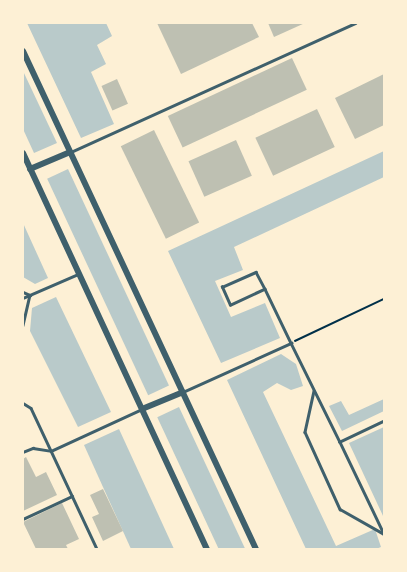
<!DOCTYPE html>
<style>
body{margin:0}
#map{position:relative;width:407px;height:572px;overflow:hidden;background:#fdf0d5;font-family:"Varela Round",sans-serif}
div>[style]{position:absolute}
.green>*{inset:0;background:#b9caca;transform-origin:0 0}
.building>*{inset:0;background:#bec0b2;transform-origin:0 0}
.path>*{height:1.5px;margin:-0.75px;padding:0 0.75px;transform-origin:0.75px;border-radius:0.75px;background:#003049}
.service>*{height:2.5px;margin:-1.25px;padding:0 1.25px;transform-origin:1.25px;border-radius:1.25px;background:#3f606c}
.tertiary>*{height:6px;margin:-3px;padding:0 3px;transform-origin:3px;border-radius:3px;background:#3f606c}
span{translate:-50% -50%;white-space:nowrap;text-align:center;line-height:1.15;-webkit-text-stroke:4px #fdf0d5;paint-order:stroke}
.frame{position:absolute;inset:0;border:24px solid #fdf0d5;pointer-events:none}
</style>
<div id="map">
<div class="green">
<i style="clip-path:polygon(27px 23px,106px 23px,112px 36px,97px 45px,106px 64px,91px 72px,114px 124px,81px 138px)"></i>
<i style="clip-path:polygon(23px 71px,57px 143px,34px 153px,23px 129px)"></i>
<i style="clip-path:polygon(384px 151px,384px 177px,234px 247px,243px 270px,215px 281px,231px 317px,265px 303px,280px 338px,221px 363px,168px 251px)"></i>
<i style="left:68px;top:169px;width:239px;height:23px;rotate:65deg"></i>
<i style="clip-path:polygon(23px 223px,48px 278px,35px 284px,23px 277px)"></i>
<i style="clip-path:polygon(56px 297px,111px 412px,78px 427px,30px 331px,32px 308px)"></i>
<i style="clip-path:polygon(281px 354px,296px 364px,303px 386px,291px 390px,277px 383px,263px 392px,336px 546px,375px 529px,381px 547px,376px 549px,306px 549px,227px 380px)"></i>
<i style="clip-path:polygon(384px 399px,384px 411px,342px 431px,329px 406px,341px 401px,349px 415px)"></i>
<i style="left:179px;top:407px;width:157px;height:24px;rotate:65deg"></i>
<i style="clip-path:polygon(384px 427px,384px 518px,349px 443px)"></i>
<i style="clip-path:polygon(119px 429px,174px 549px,131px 549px,84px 445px)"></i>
</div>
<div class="building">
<i style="clip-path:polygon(157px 23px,252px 23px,259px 37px,181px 74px)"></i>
<i style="clip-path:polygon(268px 23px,305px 23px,274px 37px)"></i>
<i style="left:292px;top:58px;width:35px;height:137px;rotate:65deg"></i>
<i style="clip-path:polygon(384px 74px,384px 125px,355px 139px,335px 98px)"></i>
<i style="left:117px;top:79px;width:27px;height:17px;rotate:66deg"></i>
<i style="left:317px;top:109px;width:42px;height:68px;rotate:65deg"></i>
<i style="left:154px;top:130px;width:103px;height:37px;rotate:64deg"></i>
<i style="left:236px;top:140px;width:39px;height:52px;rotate:66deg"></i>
<i style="clip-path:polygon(26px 457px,36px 477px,46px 472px,57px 495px,23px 511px,23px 459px)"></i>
<i style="clip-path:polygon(103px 489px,123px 531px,103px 541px,92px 517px,99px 514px,90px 495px)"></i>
<i style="clip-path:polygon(62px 503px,79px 539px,66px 545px,68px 549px,36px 549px,23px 522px)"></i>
</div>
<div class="path">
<i style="left:295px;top:341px;width:98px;rotate:-25.3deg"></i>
</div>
<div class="service">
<i style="left:71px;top:152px;width:312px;rotate:-24.4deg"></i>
<i style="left:265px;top:289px;width:38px;rotate:155deg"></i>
<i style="left:230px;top:305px;width:20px;rotate:-114deg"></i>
<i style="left:222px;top:287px;width:37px;rotate:-24deg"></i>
<i style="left:256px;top:272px;width:19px;rotate:62deg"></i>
<i style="left:265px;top:289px;width:60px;rotate:64.3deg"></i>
<i style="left:23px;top:292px;width:8px;rotate:23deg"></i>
<i style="left:30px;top:295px;width:31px;rotate:103deg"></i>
<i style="left:23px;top:298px;width:60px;rotate:-23.6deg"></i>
<i style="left:314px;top:391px;width:42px;rotate:102.4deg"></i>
<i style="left:305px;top:432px;width:85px;rotate:65.6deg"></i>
<i style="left:340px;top:509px;width:51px;rotate:29.6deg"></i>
<i style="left:183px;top:392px;width:119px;rotate:-24.4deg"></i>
<i style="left:291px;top:343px;width:110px;rotate:63.7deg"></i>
<i style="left:23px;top:403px;width:9px;rotate:32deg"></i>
<i style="left:31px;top:408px;width:156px;rotate:64.9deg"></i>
<i style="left:384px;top:421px;width:49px;rotate:154.5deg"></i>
<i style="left:340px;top:442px;width:102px;rotate:64.4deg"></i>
<i style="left:23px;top:452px;width:11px;rotate:-22deg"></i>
<i style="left:33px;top:448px;width:18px;rotate:9deg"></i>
<i style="left:51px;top:451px;width:100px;rotate:-24.8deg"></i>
<i style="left:23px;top:519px;width:54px;rotate:-25.1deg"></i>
</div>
<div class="tertiary">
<i style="left:23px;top:51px;width:550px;rotate:64.93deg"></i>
<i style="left:23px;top:153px;width:437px;rotate:65.1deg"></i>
<i style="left:30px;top:169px;width:43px;rotate:-23deg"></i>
<i style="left:142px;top:409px;width:44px;rotate:-22.5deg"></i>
</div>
<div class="frame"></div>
</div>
